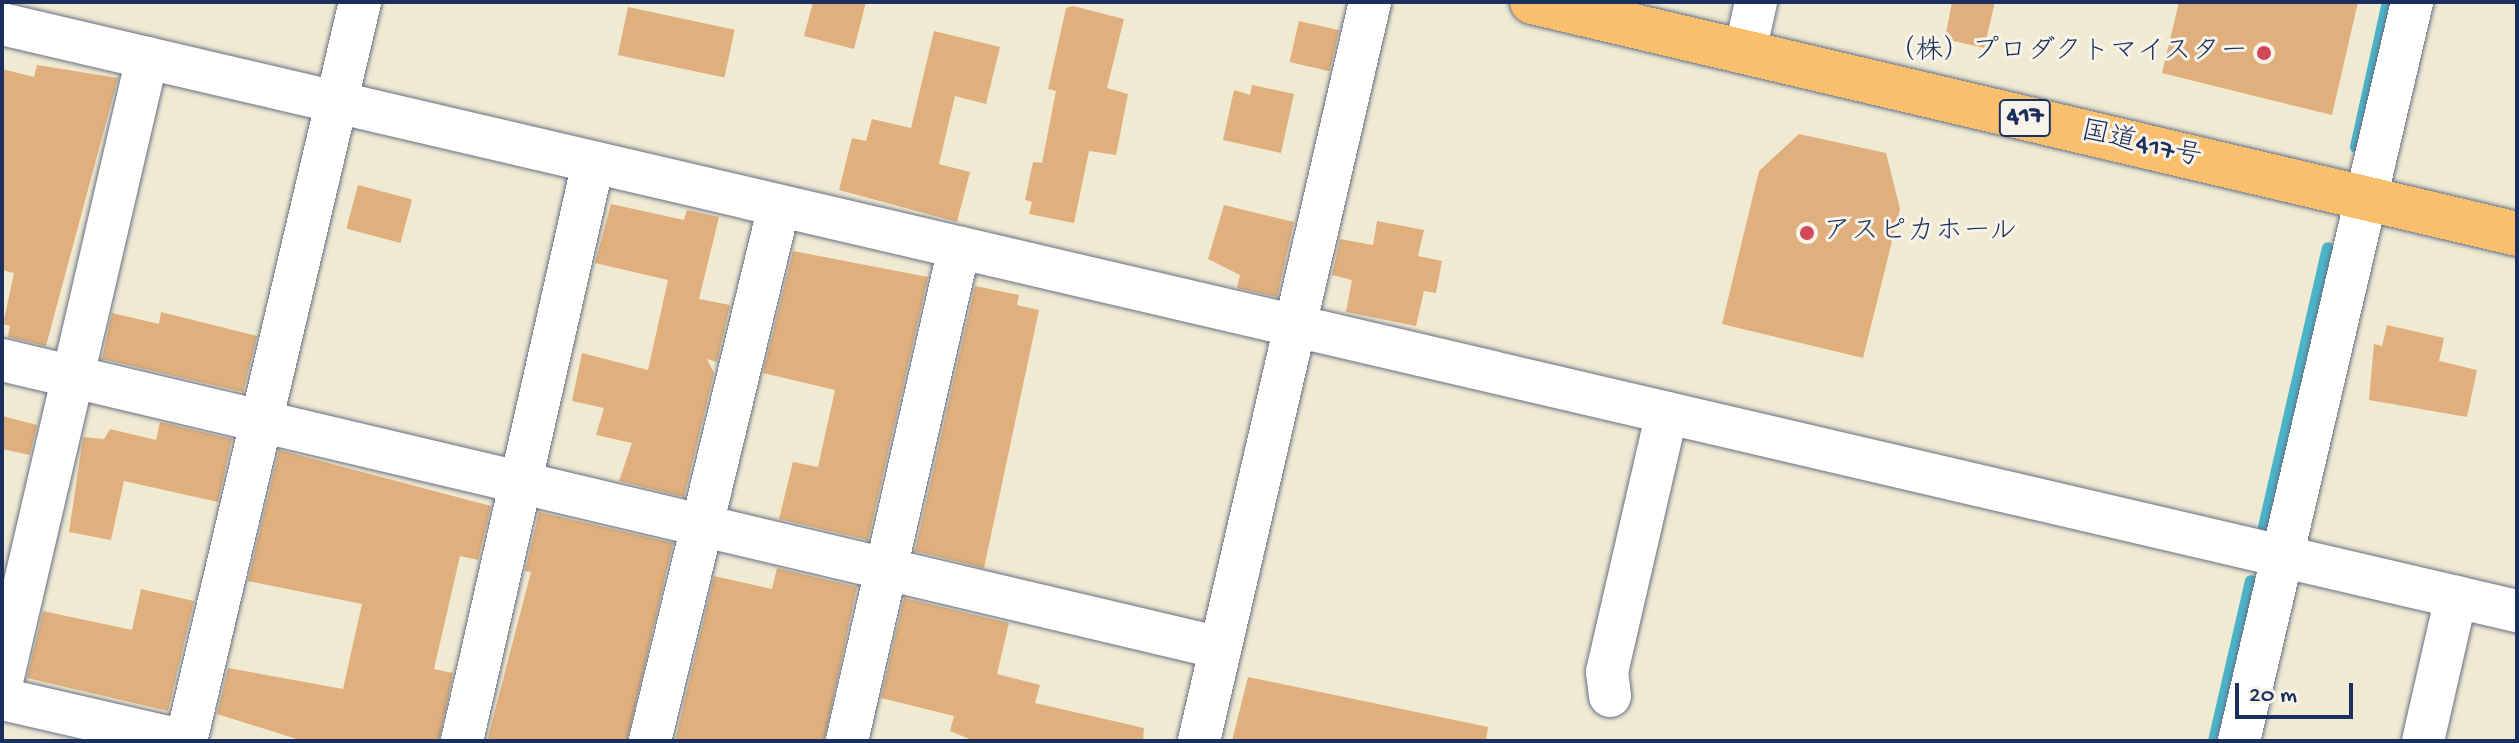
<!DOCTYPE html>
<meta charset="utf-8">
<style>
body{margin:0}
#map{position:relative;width:2519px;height:743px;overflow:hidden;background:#f0ead2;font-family:"Gochi Hand","Klee One",sans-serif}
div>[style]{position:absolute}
.stream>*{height:12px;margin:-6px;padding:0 6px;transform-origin:6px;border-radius:6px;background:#4bb4c9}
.building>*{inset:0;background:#dfb07d;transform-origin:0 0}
.roads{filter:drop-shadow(0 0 2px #667087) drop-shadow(0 0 2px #667087)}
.street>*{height:42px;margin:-21px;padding:0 21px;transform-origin:21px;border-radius:21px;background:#fff}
.highway>*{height:44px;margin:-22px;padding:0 22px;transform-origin:22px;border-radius:22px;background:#f9bf6d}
.dots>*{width:22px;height:22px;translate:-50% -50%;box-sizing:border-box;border:4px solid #f7f3e8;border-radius:50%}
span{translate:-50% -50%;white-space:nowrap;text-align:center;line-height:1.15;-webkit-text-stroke:6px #f7f3e8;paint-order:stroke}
.shield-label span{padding:2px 6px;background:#f7f3e8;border:2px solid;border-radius:6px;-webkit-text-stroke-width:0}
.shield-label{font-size:26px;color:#1b2f5e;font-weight:700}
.poi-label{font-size:28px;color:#1b2f5e}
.right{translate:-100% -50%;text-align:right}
.left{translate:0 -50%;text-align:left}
.street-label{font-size:28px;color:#1b2f5e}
.frame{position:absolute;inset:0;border:4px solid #1b2f5e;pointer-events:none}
.scale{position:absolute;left:2235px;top:683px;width:118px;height:36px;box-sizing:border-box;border:4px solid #1b2f5e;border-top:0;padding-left:10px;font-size:24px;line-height:28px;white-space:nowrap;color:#1b2f5e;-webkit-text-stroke:6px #f7f3e8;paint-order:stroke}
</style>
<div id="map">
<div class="stream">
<i style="left:2356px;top:147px;width:148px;rotate:-77.6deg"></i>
<i style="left:2264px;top:527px;width:286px;rotate:-77.1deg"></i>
<i style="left:2214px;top:741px;width:164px;rotate:-77deg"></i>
</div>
<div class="building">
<i style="clip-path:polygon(813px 2px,866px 2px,854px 49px,804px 36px)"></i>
<i style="clip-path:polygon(1952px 2px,1995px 2px,1984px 48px,1945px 39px)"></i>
<i style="clip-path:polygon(2179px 2px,2358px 2px,2332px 115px,2162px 73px)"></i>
<i style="clip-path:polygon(1073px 6px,1124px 19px,1107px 88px,1128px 94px,1116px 155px,1089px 151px,1074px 223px,1029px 214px,1032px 202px,1025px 200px,1033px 162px,1042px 163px,1056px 91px,1048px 89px,1066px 8px)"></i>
<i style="left:628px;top:7px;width:109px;height:49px;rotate:12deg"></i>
<i style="left:1299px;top:21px;width:41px;height:42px;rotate:13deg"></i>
<i style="clip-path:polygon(934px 31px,1000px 47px,986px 104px,955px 96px,939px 164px,970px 172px,957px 222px,839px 190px,852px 138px,866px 141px,872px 119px,911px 128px)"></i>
<i style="clip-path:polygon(37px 65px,118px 78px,46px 346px,8px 337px,10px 326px,3px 324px,14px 273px,2px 270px,2px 69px,34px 77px)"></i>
<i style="clip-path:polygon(1252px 85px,1294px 94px,1281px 153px,1223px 140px,1234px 90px,1250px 95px)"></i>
<i style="clip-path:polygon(1799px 134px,1886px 153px,1900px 209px,1863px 358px,1722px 324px,1759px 171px)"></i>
<i style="left:358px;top:185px;width:56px;height:45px;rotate:15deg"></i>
<i style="clip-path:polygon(611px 204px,684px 220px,687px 210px,719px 217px,699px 299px,730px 305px,717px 362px,707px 359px,714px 373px,684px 497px,619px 481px,632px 443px,596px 435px,604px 408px,572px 401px,582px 353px,648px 370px,668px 280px,595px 263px)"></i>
<i style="clip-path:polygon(1224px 205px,1294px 222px,1277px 297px,1237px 288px,1240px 275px,1208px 259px)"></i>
<i style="clip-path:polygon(1377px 221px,1424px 230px,1418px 256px,1442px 261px,1436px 293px,1424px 291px,1416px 326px,1346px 312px,1352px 280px,1332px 275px,1340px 239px,1373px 245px)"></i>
<i style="clip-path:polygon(793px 251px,928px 277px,868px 540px,779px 519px,793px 462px,818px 467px,835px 390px,763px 373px)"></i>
<i style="clip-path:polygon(975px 286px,1019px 295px,1017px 305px,1039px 310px,984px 568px,915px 551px)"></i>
<i style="clip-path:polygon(161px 312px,257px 336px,243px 392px,102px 359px,112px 313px,159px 324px)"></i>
<i style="clip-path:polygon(2387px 325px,2444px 338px,2439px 361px,2477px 370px,2467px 417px,2369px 400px,2374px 344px,2382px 346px)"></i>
<i style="clip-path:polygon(2px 416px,37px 425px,30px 455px,2px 449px)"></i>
<i style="clip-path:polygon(160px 422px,232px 439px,218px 502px,124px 481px,111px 540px,69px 532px,83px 437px,104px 439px,110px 429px,156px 440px)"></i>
<i style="clip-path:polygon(279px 450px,491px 506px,478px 560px,460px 556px,434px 669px,453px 673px,439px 741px,303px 741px,217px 714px,228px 668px,343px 689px,362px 604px,248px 581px)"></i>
<i style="clip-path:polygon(539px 512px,673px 543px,627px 741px,487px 741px,531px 572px,525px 571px)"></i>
<i style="clip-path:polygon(777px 568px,857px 587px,824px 741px,675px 741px,714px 576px,772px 589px)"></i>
<i style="clip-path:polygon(141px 589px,194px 601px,168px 711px,27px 678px,43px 611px,132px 630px)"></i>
<i style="clip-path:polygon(904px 598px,1009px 623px,997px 674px,1040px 685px,1035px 703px,1144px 728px,1143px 741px,974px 741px,950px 731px,954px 716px,881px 698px)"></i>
<i style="clip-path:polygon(1248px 677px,1488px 727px,1486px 741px,1232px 741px)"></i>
</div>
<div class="roads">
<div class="street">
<i style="left:2px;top:24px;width:2583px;rotate:13.14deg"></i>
<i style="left:1745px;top:52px;width:51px;rotate:-77.6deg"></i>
<i style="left:2px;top:360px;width:1252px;rotate:13.3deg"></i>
<i style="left:2px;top:681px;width:640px;rotate:-76.9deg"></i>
<i style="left:1610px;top:696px;width:24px;rotate:-97deg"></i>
<i style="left:1607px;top:672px;width:266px;rotate:-77deg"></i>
<i style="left:2px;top:699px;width:189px;rotate:12.9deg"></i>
<i style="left:186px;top:741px;width:759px;rotate:-76.75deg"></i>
<i style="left:462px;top:741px;width:593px;rotate:-77.23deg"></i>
<i style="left:650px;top:741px;width:550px;rotate:-76.44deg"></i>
<i style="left:847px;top:741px;width:506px;rotate:-77.2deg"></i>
<i style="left:1199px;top:741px;width:759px;rotate:-76.97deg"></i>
<i style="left:2239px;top:741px;width:759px;rotate:-76.82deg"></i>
<i style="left:2423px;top:741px;width:148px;rotate:-77.1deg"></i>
</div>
<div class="highway">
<i style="left:1532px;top:2px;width:1012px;rotate:13.25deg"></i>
</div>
</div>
<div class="dots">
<i style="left:2264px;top:53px;background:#d1495b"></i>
<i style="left:1807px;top:233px;background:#d1495b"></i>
</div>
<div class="shield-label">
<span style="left:2025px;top:118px">417</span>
</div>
<div class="poi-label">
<span class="right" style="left:2248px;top:53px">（株）プロダクトマイスター</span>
<span class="left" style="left:1823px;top:233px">アスピカホール</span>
</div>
<div class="street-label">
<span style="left:2141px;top:146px;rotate:13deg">国道417号</span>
</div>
<div class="frame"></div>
<div class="scale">20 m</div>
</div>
